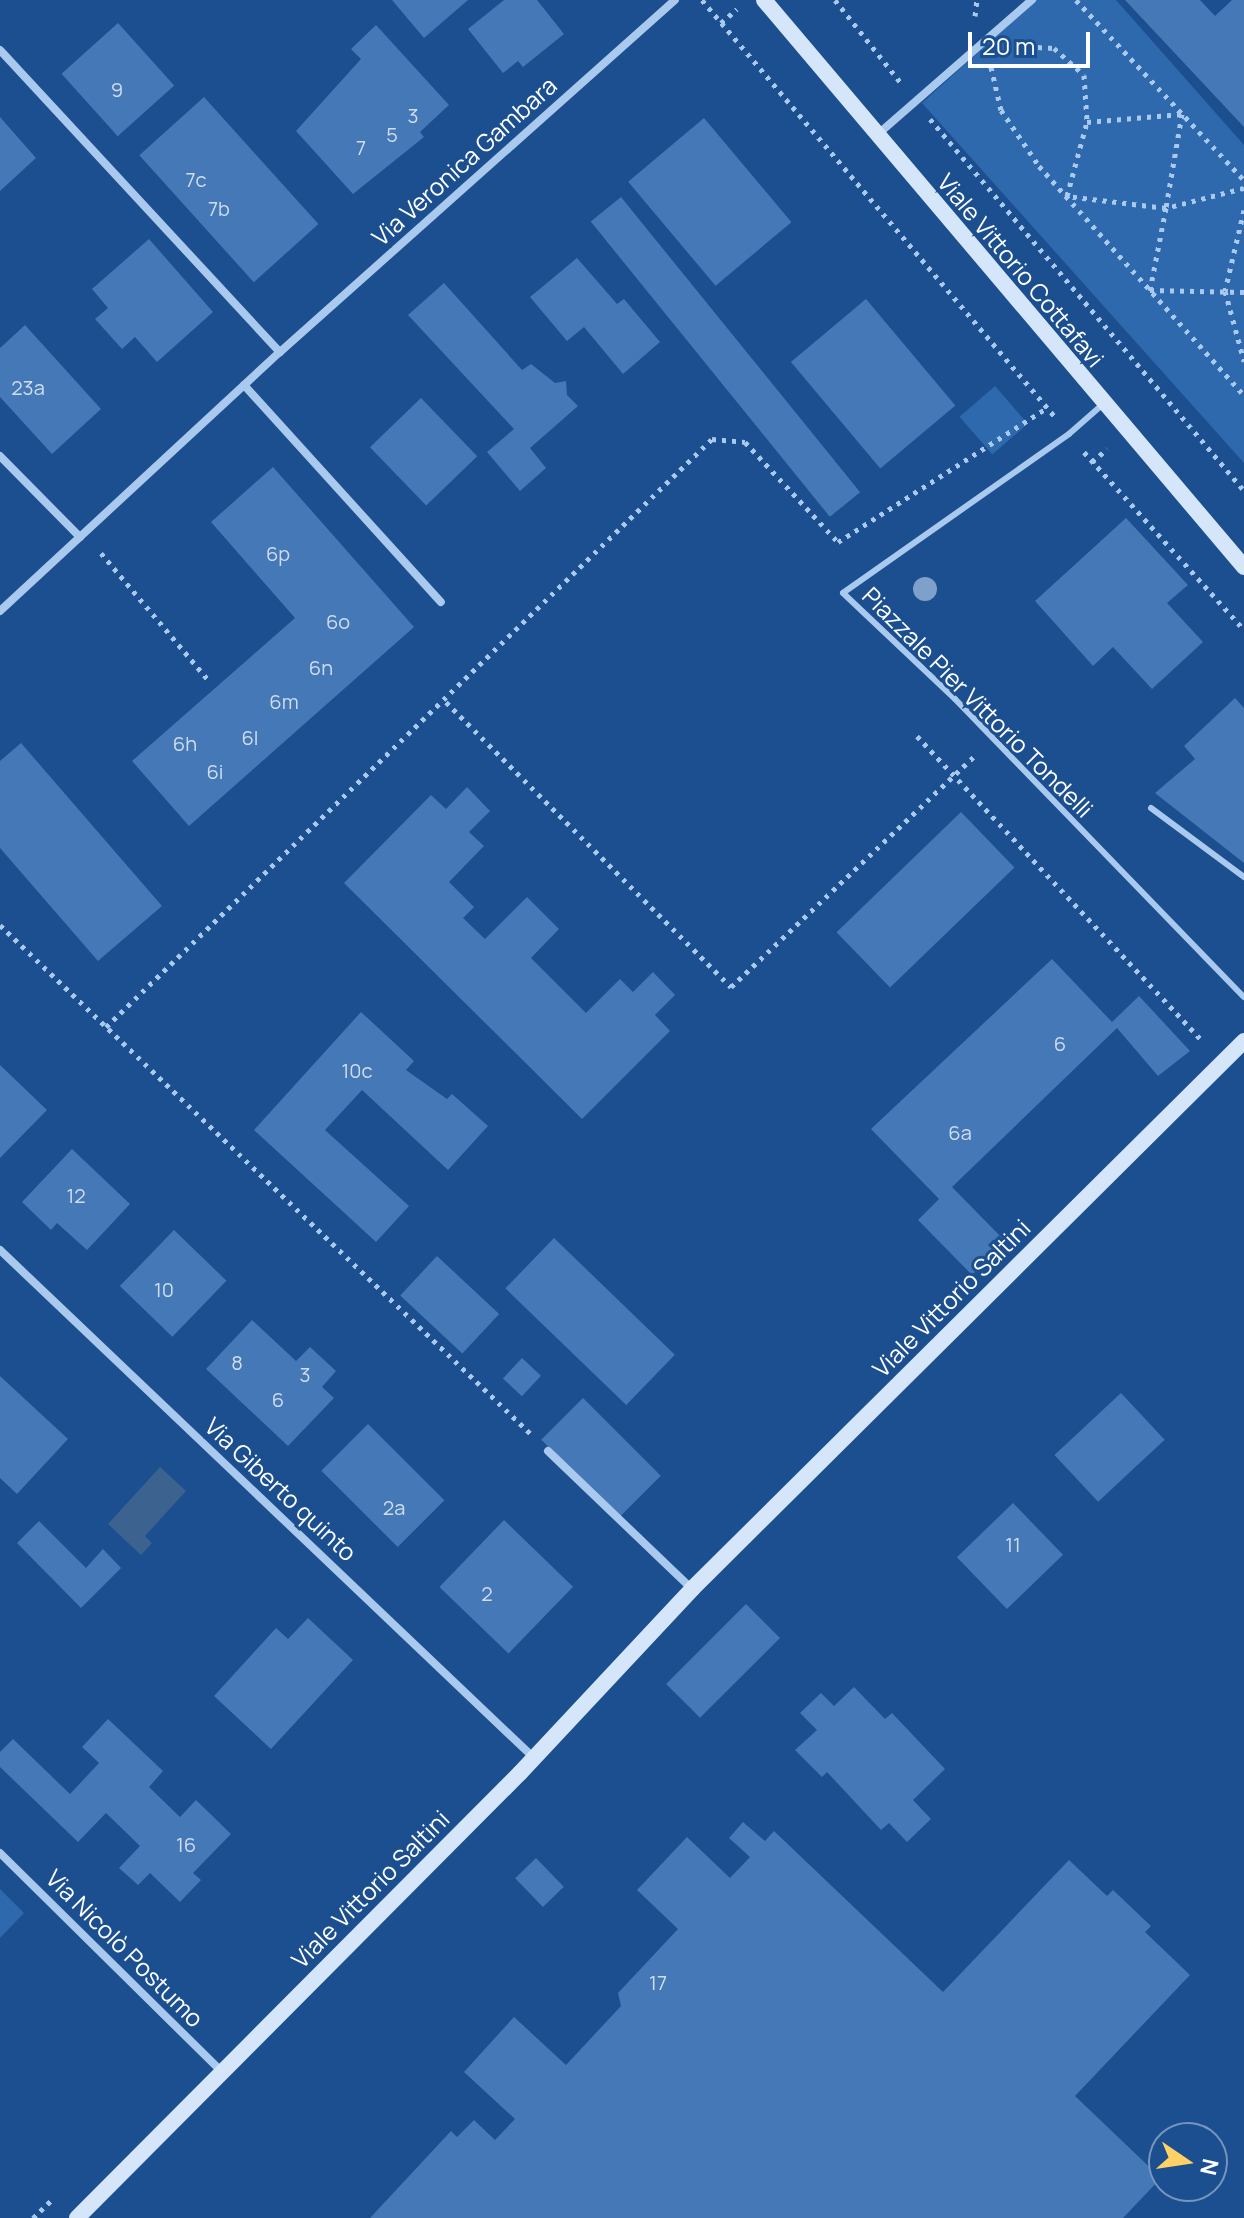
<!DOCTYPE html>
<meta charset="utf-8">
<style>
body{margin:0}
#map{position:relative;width:1244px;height:2218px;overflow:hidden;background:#1b4f8f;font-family:Manrope,sans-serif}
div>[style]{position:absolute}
.green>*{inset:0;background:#2e69ad;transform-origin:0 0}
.water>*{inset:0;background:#3c6290}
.building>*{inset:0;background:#4478b7;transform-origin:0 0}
.path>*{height:5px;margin-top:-2.5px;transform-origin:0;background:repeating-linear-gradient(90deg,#a9c9ee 0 4px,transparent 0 10px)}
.lane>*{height:6px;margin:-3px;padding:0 3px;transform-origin:3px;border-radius:3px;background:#a9c9ee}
.street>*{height:8px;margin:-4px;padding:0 4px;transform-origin:4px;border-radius:4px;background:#a9c9ee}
.secondary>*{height:16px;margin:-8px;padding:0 8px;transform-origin:8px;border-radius:8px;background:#d6e6fa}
.trees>*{width:24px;height:24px;margin:-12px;border-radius:50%;background:#7ea0ca}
span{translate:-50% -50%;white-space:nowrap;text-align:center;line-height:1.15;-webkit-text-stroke:6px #1b4f8f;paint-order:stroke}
.number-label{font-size:20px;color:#d0dded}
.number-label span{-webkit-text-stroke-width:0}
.street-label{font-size:24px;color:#fff}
.north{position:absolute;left:1148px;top:2122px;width:80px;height:80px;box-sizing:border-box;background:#1b4f8f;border:2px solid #7695bc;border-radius:50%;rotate:103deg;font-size:22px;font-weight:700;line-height:32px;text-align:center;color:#fff}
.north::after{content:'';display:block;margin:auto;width:28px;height:36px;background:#ffd166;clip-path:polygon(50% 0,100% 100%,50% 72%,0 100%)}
.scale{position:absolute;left:968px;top:32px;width:122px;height:36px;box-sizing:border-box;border:4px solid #fff;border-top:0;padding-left:10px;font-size:24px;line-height:28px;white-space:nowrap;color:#fff;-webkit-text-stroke:6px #1b4f8f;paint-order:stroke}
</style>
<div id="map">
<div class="green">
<i style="clip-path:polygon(1036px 0,1116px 0,1244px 145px,1244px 463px,922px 103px)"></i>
<i style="left:995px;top:386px;width:50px;height:47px;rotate:49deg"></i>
<i style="clip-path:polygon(0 1889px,24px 1913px,0 1938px)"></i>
</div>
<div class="water">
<i style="clip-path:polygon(160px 1467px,186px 1491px,145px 1536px,152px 1543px,141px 1555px,108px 1524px)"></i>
</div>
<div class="building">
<i style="clip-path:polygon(392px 0,468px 0,424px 38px)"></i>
<i style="clip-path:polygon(504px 0,537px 0,564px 34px,523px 67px,518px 61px,503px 73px,468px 29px)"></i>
<i style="clip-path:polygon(1125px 0,1200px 0,1215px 16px,1232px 0,1244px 0,1244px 127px)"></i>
<i style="left:118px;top:23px;width:84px;height:76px;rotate:48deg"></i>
<i style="clip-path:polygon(376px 25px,449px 105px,420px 132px,424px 137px,353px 194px,296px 131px,361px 59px,351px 49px)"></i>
<i style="left:204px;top:97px;width:171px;height:87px;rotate:48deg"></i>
<i style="clip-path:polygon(0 117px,36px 158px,0 191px)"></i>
<i style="left:704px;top:118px;width:136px;height:99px;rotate:50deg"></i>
<i style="left:621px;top:197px;width:380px;height:39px;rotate:51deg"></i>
<i style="clip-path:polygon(149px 239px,213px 312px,157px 362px,135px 337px,122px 349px,95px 319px,108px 308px,92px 289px)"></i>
<i style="clip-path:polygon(577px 258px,617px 304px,624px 299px,660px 342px,623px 374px,584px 327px,567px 341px,530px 297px)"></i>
<i style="clip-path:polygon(444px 283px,522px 370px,531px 364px,555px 383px,566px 381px,567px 395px,578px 406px,530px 448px,546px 468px,520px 491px,487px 452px,514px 429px,408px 315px)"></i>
<i style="left:866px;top:299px;width:139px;height:98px;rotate:50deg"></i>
<i style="clip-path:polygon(25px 325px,101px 409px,52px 454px,0 397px,0 348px)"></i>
<i style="left:421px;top:398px;width:81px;height:71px;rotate:46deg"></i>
<i style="clip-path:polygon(273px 467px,414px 627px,189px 826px,132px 761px,295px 618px,211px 522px)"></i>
<i style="clip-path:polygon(1126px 518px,1188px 585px,1167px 603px,1203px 642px,1152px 689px,1113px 647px,1093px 666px,1035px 601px)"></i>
<i style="clip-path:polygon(1235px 698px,1244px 708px,1244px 863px,1155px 793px,1195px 759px,1184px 746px)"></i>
<i style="clip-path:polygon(21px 743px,162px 906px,98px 961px,0 848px,0 761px)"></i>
<i style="clip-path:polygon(467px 787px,490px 811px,469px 832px,484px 846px,449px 882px,474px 907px,463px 918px,485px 939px,527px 897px,559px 929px,531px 958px,586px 1013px,620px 979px,633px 992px,653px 972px,675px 995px,655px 1015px,670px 1031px,582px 1119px,344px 883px,431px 795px,446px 809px)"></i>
<i style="left:961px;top:812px;width:77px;height:173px;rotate:46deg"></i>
<i style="clip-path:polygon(1052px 959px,1112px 1022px,1139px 996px,1190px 1051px,1158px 1076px,1117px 1028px,952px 1187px,1006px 1242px,972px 1275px,918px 1220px,939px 1199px,871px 1129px)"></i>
<i style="clip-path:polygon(361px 1012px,414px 1061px,406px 1070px,447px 1099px,452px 1094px,488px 1126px,448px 1170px,362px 1090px,325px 1130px,409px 1206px,376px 1242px,254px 1130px)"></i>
<i style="clip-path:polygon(0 1065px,47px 1110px,0 1158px)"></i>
<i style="clip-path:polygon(72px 1149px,130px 1204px,87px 1250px,57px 1223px,51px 1230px,22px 1202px)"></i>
<i style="left:174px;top:1230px;width:73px;height:78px;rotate:44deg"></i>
<i style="left:554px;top:1238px;width:168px;height:70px;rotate:44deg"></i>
<i style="left:437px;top:1256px;width:85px;height:54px;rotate:43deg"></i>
<i style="clip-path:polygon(252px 1320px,296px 1361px,310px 1347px,336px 1371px,322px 1387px,334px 1398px,288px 1446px,206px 1369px)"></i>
<i style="left:522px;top:1358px;width:26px;height:28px;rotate:43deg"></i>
<i style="clip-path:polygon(0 1376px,68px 1439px,17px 1494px,0 1478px)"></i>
<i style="left:1121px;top:1393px;width:64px;height:91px;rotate:47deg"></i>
<i style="left:583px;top:1398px;width:110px;height:59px;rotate:45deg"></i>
<i style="left:368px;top:1424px;width:108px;height:66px;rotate:45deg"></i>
<i style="left:1013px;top:1503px;width:72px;height:78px;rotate:46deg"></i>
<i style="left:504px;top:1520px;width:96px;height:93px;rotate:44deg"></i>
<i style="clip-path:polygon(39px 1521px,86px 1568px,103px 1549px,121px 1568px,81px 1608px,17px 1543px)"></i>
<i style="left:746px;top:1604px;width:48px;height:113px;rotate:45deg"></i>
<i style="clip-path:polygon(308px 1618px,353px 1660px,271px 1749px,214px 1696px,276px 1628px,288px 1639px)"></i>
<i style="clip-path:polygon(854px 1687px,885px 1719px,892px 1713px,945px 1769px,913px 1800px,931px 1819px,907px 1842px,889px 1823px,881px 1830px,827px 1772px,822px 1777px,795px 1750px,817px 1730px,800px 1713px,821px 1693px,834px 1706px)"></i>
<i style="clip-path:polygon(108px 1719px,163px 1771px,149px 1787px,180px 1817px,196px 1800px,231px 1834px,193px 1873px,201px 1880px,180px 1902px,150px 1873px,138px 1885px,119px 1868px,140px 1846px,106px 1813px,78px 1842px,0 1767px,0 1752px,13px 1739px,70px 1794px,99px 1763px,82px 1747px)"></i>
<i style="clip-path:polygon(743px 1822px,765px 1841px,774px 1831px,943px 1992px,1069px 1860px,1107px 1896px,1113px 1890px,1151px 1926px,1145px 1932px,1190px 1975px,1075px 2096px,1161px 2178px,1123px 2218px,370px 2218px,451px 2131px,457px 2137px,474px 2120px,495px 2140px,515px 2119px,464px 2072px,514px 2017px,566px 2065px,621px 2006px,618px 1993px,678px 1929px,637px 1890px,687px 1837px,730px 1878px,750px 1857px,729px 1838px)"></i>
<i style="left:536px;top:1858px;width:40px;height:29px;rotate:46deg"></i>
</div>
<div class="path">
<i style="left:702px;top:0;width:546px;rotate:49.75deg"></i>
<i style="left:835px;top:0;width:106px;rotate:51.5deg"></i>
<i style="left:1076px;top:0;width:246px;rotate:47deg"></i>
<i style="left:975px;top:16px;width:16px;rotate:-83deg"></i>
<i style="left:721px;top:23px;width:21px;rotate:-41deg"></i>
<i style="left:1018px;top:46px;width:36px;rotate:3deg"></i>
<i style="left:1054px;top:48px;width:40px;rotate:42deg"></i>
<i style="left:1084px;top:75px;width:47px;rotate:86.3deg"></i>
<i style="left:991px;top:67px;width:44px;rotate:76.9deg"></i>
<i style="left:1001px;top:110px;width:68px;rotate:55.8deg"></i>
<i style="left:1039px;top:166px;width:307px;rotate:48.2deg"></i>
<i style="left:930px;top:119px;width:487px;rotate:49.8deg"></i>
<i style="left:1244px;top:188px;width:81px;rotate:165.6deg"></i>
<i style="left:1166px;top:208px;width:100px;rotate:-173.1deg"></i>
<i style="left:1067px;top:196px;width:77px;rotate:-74.9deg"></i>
<i style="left:1087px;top:122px;width:95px;rotate:-4.8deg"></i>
<i style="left:1182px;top:114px;width:95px;rotate:99.7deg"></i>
<i style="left:1166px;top:208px;width:84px;rotate:101deg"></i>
<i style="left:1150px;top:290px;width:94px;rotate:1.2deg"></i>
<i style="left:1244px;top:210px;width:83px;rotate:103.2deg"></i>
<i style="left:1225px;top:291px;width:73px;rotate:74.8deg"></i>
<i style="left:1084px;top:452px;width:239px;rotate:48deg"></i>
<i style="left:1092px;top:462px;width:20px;rotate:-41deg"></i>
<i style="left:101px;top:553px;width:169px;rotate:49.8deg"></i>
<i style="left:446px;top:702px;width:403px;rotate:45deg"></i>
<i style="left:731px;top:987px;width:340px;rotate:-43.5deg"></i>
<i style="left:917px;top:736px;width:417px;rotate:46.9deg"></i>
<i style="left:0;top:925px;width:738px;rotate:43.79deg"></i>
<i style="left:106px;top:1027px;width:844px;rotate:-44.14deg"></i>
<i style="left:712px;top:439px;width:33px;rotate:5deg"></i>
<i style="left:745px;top:442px;width:137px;rotate:47.1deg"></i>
<i style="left:838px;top:542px;width:248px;rotate:-32.7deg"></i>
<i style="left:33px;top:2218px;width:28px;rotate:-44deg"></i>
</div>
<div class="lane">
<i style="left:1102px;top:405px;width:44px;rotate:138.7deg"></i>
<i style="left:1069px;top:434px;width:276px;rotate:144.9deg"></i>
<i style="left:843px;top:593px;width:154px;rotate:43.4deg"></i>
<i style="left:955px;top:699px;width:415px;rotate:45.9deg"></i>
<i style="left:1151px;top:808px;width:116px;rotate:36.6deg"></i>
</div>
<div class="street">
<i style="left:0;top:50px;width:412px;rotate:47.2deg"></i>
<i style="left:877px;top:135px;width:206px;rotate:-41.1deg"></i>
<i style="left:244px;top:385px;width:293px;rotate:47.8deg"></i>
<i style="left:0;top:456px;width:114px;rotate:45.4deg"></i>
<i style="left:0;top:611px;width:381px;rotate:-42.8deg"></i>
<i style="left:280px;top:352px;width:529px;rotate:-41.71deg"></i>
<i style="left:0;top:1250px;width:737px;rotate:43.57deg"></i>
<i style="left:548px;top:1451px;width:199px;rotate:43.8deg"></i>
<i style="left:0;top:1853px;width:310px;rotate:44.6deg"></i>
</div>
<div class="secondary">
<i style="left:764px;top:0;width:743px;rotate:49.75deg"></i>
<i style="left:77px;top:2218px;width:628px;rotate:-45.13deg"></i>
<i style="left:520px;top:1773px;width:252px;rotate:-46.9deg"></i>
<i style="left:692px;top:1589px;width:778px;rotate:-44.79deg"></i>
</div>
<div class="trees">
<i style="left:925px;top:589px"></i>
</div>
<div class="number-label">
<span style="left:117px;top:89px">9</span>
<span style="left:413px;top:115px">3</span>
<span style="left:392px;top:134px">5</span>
<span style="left:361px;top:147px">7</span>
<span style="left:196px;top:179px">7c</span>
<span style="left:219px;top:208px">7b</span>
<span style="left:28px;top:387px">23a</span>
<span style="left:278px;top:553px">6p</span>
<span style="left:338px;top:621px">6o</span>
<span style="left:321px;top:667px">6n</span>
<span style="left:284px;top:701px">6m</span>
<span style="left:250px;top:737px">6l</span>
<span style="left:185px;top:743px">6h</span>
<span style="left:215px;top:771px">6i</span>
<span style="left:1060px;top:1043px">6</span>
<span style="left:357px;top:1070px">10c</span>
<span style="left:960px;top:1132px">6a</span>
<span style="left:76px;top:1195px">12</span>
<span style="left:164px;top:1289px">10</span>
<span style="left:237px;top:1362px">8</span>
<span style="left:305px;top:1374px">3</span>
<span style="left:278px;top:1399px">6</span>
<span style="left:394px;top:1507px">2a</span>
<span style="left:1013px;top:1544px">11</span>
<span style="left:487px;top:1593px">2</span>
<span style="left:186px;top:1844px">16</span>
<span style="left:658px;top:1982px">17</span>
</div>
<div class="street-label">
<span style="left:464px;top:161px;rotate:-42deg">Via Veronica Gambara</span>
<span style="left:1021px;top:270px;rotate:50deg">Viale Vittorio Cottafavi</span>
<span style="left:978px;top:702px;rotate:45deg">Piazzale Pier Vittorio Tondelli</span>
<span style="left:951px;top:1298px;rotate:-45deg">Viale Vittorio Saltini</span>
<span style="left:281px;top:1489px;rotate:43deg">Via Giberto quinto</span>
<span style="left:370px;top:1889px;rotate:-45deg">Viale Vittorio Saltini</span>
<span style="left:125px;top:1948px;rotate:45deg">Via Nicolò Postumo</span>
</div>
<div class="north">N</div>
<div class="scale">20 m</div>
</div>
